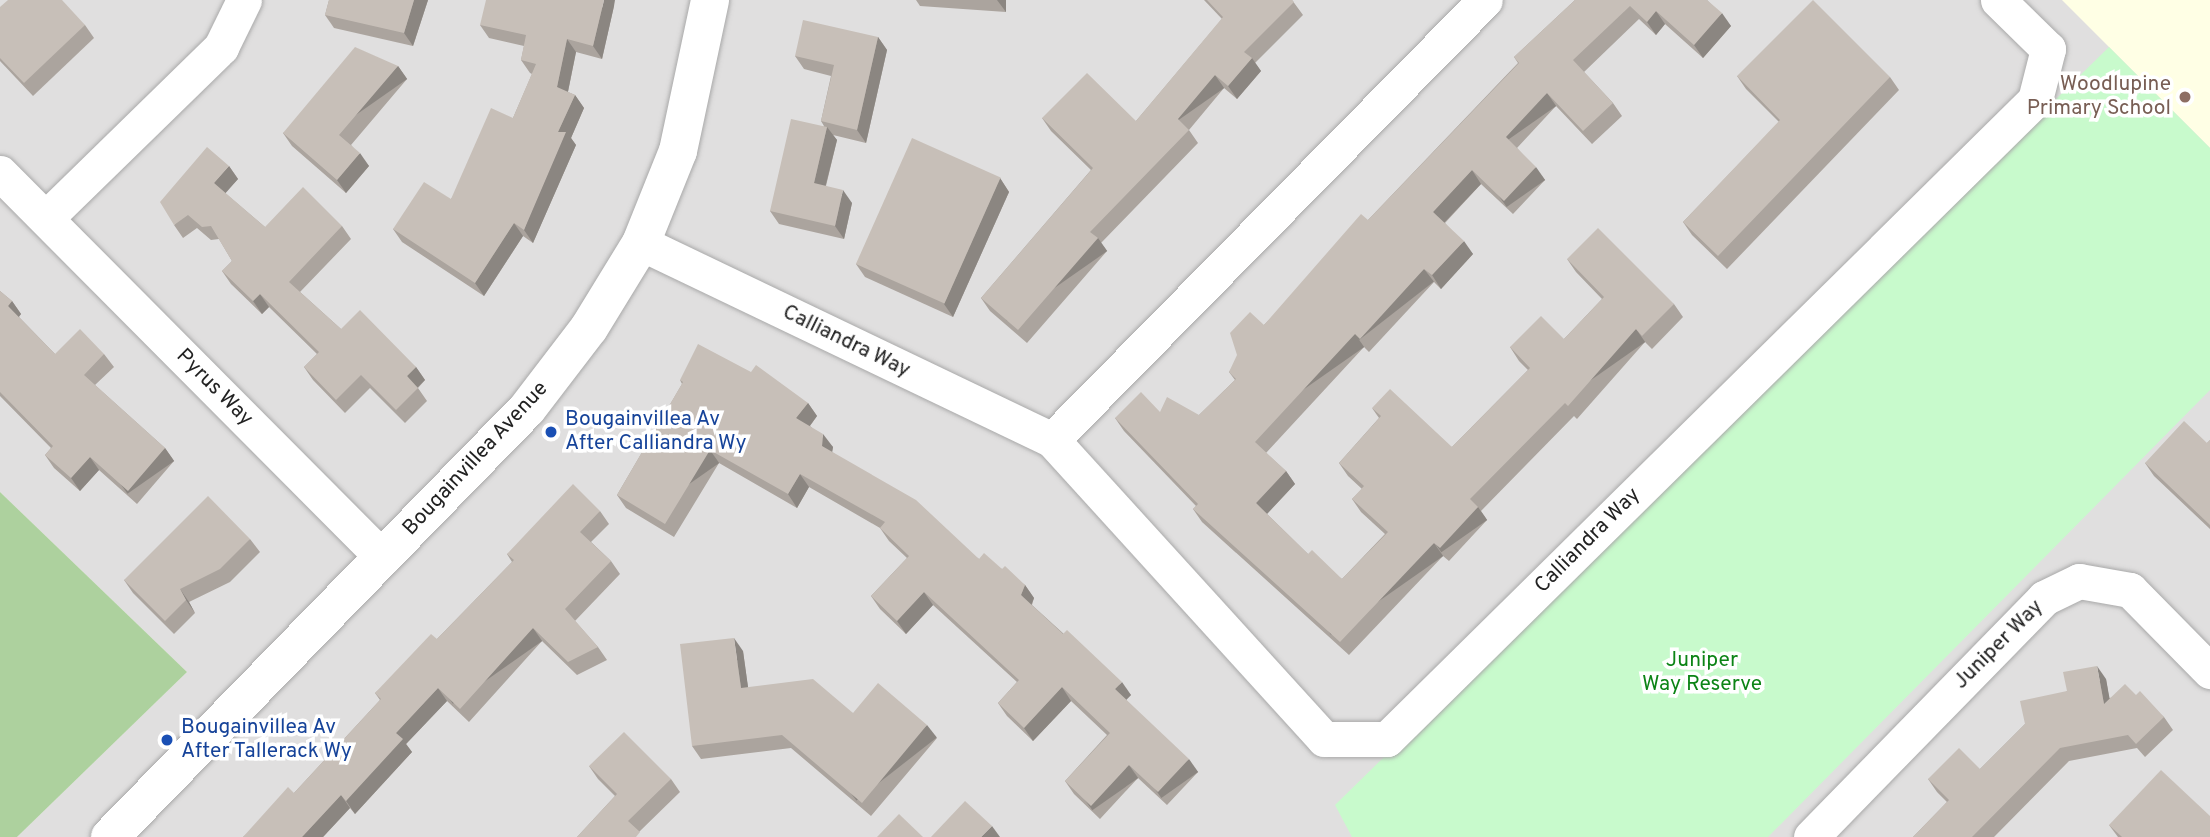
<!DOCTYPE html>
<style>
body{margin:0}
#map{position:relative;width:2210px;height:837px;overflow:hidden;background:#f2efe9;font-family:Overpass,sans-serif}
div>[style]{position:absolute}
.residential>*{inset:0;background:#e0dfdf}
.education>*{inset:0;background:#ffffe5}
.forest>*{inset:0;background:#add19e}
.park>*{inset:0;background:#c8facc}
.roads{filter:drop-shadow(0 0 2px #a9a9a9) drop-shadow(0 0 2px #a9a9a9)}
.minor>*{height:35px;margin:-17.5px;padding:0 17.5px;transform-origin:17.5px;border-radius:17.5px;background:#fff}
.tertiary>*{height:38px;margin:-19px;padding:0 19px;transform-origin:19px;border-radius:19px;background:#fff}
.wall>*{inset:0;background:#aba49e}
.shaded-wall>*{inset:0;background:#8b8681;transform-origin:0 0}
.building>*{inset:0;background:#c7bfb8;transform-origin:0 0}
.dots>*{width:19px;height:19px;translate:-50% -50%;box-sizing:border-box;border:4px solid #fff;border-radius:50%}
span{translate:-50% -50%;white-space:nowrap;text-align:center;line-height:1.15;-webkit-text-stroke:7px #fff;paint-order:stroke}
.education-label{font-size:21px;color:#785e54}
.right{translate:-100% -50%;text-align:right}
.street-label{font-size:21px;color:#222}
.transit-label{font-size:21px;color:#164399}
.left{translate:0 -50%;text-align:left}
.park-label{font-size:21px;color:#0c8416}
</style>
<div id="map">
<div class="residential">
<i style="clip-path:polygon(0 0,2210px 0,2210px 837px,17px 837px,187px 672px,0 492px)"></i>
</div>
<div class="education">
<i style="clip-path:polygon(2062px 0,2210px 0,2210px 148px)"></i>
</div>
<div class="forest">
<i style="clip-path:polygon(0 492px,187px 672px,17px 837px,0 837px)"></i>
</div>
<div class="park">
<i style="clip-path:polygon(2109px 47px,2210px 148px,2210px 390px,1768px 837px,1352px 837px,1335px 805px)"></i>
</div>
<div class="roads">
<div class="minor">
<i style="left:0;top:173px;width:543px;rotate:45.15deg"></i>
<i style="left:46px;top:218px;width:245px;rotate:-44.3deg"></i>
<i style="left:221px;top:47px;width:52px;rotate:-63.9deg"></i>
<i style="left:641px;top:243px;width:456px;rotate:25.6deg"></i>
<i style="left:1052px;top:440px;width:404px;rotate:47.7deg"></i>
<i style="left:1324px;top:739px;width:63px"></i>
<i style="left:1387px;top:739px;width:910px;rotate:-44.6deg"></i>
<i style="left:2035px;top:100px;width:53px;rotate:-75.7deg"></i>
<i style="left:2048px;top:49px;width:70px;rotate:-135.6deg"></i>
<i style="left:1052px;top:440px;width:617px;rotate:-45.46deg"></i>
<i style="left:1811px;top:837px;width:334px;rotate:-45.7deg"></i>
<i style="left:2044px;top:598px;width:39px;rotate:-26deg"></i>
<i style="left:2079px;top:581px;width:52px;rotate:10deg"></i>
<i style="left:2130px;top:590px;width:114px;rotate:45.4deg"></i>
</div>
<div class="tertiary">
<i style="left:110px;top:837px;width:598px;rotate:-45.75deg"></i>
<i style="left:527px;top:409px;width:102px;rotate:-52.6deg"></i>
<i style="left:589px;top:328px;width:100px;rotate:-58.5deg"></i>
<i style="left:641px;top:243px;width:99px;rotate:-68.1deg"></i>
<i style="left:678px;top:151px;width:154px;rotate:-78deg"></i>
</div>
</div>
<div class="wall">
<i style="clip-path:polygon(329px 0,428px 0,413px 46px,334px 28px,325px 15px)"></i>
<i style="clip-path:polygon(916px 0,1006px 0,1006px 12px,920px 6px)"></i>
<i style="clip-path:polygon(1204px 0,1292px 0,1303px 15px,1255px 63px,1261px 71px,1237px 99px,1224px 88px,1189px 130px,1198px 143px,1101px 243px,1107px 251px,1027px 343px,990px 311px,981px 298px,1091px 170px,1051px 131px,1042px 118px,1136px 121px,1222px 19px)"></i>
<i style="clip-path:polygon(1575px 0,1707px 0,1731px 26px,1703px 58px,1665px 24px,1656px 35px,1639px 19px,1584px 72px,1613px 103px,1622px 116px,1592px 144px,1556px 106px,1517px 148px,1545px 180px,1513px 214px,1481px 184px,1445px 223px,1473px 254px,1441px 289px,1434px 282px,1369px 352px,1364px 347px,1266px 453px,1286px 471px,1295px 484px,1267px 514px,1308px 554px,1342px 579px,1385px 534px,1361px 512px,1352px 499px,1362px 489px,1348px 476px,1339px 463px,1379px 418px,1372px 408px,1452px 447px,1528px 370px,1519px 361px,1510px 347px,1564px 339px,1602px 299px,1576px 272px,1567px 259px,1674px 304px,1683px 317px,1652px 349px,1645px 342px,1577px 419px,1574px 416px,1481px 511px,1487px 520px,1449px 561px,1443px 556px,1349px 655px,1202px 522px,1193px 509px,1196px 506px,1124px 431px,1115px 418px,1160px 412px,1199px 415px,1235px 380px,1229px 372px,1264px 325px,1368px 220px,1518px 63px,1514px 57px)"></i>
<i style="clip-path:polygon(614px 6px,602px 59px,576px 52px,568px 92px,575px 95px,584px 108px,571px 138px,576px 145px,533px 243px,523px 236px,484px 296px,402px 242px,393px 229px,451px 199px,513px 118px,532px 74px,530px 73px,521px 60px,524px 46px,489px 38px,480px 25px)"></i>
<i style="clip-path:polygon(0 7px,85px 25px,94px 38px,33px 96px,0 61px)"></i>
<i style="clip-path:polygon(878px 37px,887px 50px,866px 143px,833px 135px,837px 140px,826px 186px,852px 203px,844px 239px,779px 224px,770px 211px,824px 126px,821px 121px,831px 76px,804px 69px,795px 56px)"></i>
<i style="clip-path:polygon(398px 66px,407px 79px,351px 145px,369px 166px,346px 193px,292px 146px,283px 133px)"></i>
<i style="clip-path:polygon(1737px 76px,1890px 77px,1899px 90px,1727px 269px,1692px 235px,1683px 222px,1779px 122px,1746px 89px)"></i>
<i style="clip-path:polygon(229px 166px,238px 179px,225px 193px,265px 227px,342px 226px,351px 239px,300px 292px,341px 329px,416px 367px,425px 380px,418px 388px,427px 401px,405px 423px,370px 388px,345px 413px,313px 380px,304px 367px,317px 354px,269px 307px,262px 314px,231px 284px,222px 271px,232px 261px,219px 239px,211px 240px,197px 228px,183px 238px,174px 225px)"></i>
<i style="clip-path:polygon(1000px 178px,1009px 192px,953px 317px,865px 277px,856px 264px)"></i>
<i style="clip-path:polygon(0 291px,12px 301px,21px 314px,19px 317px,55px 354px,104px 354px,114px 367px,95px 385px,165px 448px,174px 461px,137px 504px,99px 470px,80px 491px,54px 468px,45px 455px,51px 448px,0 396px)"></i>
<i style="clip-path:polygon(680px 380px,808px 403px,817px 416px,810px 426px,833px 447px,832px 452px,979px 559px,1002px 569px,1025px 585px,1034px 598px,1032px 605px,1131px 695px,1126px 700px,1198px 772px,1167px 805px,1138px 778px,1100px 819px,1074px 794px,1065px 781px,1107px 735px,1071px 701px,1033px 741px,1007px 716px,998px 703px,1017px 682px,933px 605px,906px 634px,880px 609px,871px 596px,907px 558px,889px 541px,880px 528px,809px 487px,797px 508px,719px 463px,674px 537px,626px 508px,617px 495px,682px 384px)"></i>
<i style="clip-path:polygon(2210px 440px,2210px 529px,2154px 476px,2145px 463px,2207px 443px)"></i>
<i style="clip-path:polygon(600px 511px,609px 524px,591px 542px,611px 561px,620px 574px,575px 621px,598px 647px,607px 660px,577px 675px,542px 641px,469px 722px,447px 701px,406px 744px,412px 752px,355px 814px,350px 808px,323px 837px,243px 837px,294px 793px,380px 700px,375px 693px,437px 639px,512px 562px,507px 554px)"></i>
<i style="clip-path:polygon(250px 539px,260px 552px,230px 582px,189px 602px,195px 613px,174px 634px,133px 593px,124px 580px)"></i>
<i style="clip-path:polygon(743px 651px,748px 688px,853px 713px,937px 738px,871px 816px,791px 748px,701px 759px,692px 746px)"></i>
<i style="clip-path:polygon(2106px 679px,2109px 698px,2136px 695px,2164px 717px,2173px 730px,2145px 757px,2137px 748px,2069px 761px,1994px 837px,1913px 837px,1947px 802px,1937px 792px,1928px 779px,1980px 769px,2025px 724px,2067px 691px)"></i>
<i style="clip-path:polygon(589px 766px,671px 779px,680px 792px,639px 832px,577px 837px,615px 796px,598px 779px)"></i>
<i style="clip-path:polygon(2109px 825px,2210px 837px,2118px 837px)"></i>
</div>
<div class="shaded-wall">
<i style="clip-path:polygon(414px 0,428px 0,413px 46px,404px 33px)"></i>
<i style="clip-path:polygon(604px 0,615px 0,614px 6px,602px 59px,593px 46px)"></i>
<i style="clip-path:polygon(997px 0,1006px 0,1006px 12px)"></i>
<i style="clip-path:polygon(1656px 11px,1665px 24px,1656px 35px,1647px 22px)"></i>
<i style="clip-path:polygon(1722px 13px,1731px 26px,1703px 58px,1694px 45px)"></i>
<i style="clip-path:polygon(878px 37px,887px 50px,866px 143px,857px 130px)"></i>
<i style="clip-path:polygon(567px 39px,576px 52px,566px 101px,557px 87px)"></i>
<i style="clip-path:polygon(1252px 58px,1261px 71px,1237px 99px,1228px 86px)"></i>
<i style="left:398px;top:66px;width:16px;height:91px;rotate:55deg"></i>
<i style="left:1215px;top:75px;width:16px;height:57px;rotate:55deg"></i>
<i style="left:1547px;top:93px;width:16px;height:60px;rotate:55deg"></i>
<i style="clip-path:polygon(575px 95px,584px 108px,571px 138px,576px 145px,533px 243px,524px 230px,558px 132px)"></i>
<i style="clip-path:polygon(827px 127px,837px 140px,823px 196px,814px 183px)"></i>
<i style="clip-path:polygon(360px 153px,369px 166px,346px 193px,337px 180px)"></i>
<i style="clip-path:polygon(229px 166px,238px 179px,223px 196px,214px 183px)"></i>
<i style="left:1536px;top:167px;width:16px;height:47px;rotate:55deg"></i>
<i style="clip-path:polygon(1472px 170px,1481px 184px,1442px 225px,1433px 212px)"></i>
<i style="clip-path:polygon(1000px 178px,1009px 192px,953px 317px,944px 304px)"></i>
<i style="clip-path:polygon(843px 190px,852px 203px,844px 239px,835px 226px)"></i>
<i style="clip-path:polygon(514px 223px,523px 236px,484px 296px,475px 283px)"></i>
<i style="left:1098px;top:238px;width:16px;height:122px;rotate:55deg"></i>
<i style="clip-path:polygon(1464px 241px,1473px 254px,1441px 289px,1432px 275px)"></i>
<i style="left:1424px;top:269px;width:16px;height:95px;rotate:52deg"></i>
<i style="clip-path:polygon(260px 294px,269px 307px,262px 314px,253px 301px)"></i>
<i style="clip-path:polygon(12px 301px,21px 314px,17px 319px,8px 306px)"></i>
<i style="left:1636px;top:329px;width:16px;height:103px;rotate:55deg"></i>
<i style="left:1355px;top:334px;width:16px;height:147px;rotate:55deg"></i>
<i style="clip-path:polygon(416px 367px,425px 380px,416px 389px,407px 376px)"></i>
<i style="clip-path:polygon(808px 403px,817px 416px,806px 431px,796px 418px)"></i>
<i style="clip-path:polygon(823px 434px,833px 447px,831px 459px,822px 446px)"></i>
<i style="left:165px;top:448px;width:16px;height:57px;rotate:55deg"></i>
<i style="left:710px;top:450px;width:16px;height:87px;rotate:55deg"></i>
<i style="clip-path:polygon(90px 457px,99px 470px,80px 491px,71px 478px)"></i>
<i style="clip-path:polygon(1286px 471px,1295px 484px,1265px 516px,1256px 503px)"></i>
<i style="clip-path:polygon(800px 474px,809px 487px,797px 508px,788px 494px)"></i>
<i style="left:1478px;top:507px;width:16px;height:56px;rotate:55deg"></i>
<i style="left:1434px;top:543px;width:16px;height:137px;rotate:55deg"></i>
<i style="clip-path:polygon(1025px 585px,1034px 598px,1030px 608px,1021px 595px)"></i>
<i style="clip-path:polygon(180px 589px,189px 602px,195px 613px,186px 600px)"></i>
<i style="clip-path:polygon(924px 592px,933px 605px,906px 634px,897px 621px)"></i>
<i style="left:533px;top:628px;width:16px;height:109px;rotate:55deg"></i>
<i style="clip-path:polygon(734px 638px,743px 651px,750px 701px,741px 688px)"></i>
<i style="clip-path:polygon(2097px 666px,2106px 679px,2113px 717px,2104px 704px)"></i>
<i style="clip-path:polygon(1122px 682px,1131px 695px,1124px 702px,1115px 689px)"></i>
<i style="clip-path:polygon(1062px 687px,1071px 701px,1033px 741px,1024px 728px)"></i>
<i style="clip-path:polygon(438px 688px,447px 701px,406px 744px,412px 752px,355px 814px,346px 801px,396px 733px)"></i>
<i style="left:927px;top:725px;width:16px;height:102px;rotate:52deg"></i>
<i style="left:1189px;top:759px;width:16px;height:45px;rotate:55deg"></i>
<i style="left:1129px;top:765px;width:16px;height:56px;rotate:55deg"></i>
<i style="clip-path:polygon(341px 795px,350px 808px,323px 837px,302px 837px)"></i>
<i style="clip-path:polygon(992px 826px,1000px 837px,981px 837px)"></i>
</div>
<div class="building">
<i style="clip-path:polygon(8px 0,62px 0,85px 25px,24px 83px,0 58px,0 7px)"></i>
<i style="clip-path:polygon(329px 0,414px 0,404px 33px,325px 15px)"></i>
<i style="clip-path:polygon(486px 0,604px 0,593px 46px,567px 39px,557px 87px,575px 95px,558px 132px,566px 132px,524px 230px,514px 223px,475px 283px,393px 229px,424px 182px,451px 199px,491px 108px,513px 118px,536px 64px,521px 60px,526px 35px,480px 25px)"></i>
<i style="clip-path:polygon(1207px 0,1292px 0,1294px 2px,1244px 52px,1252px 58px,1228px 86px,1215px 75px,1178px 119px,1189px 130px,1090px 232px,1098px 238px,1018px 330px,981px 298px,1093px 168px,1042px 118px,1087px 73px,1136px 121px,1223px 17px)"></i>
<i style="clip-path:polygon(1575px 0,1707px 0,1722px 13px,1694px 45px,1656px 11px,1647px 22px,1630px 6px,1573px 60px,1613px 103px,1583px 131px,1547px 93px,1506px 137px,1536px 167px,1504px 201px,1472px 170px,1433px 212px,1464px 241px,1432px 275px,1424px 269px,1360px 339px,1355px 334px,1255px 442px,1286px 471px,1256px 503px,1308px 554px,1312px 550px,1342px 579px,1388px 532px,1352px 499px,1364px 486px,1339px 463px,1381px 416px,1372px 408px,1390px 389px,1452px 447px,1530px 368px,1510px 347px,1541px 316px,1564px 339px,1604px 297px,1567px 259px,1598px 228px,1674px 304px,1642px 336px,1636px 329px,1568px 406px,1565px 403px,1470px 499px,1478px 507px,1440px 548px,1434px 543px,1340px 642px,1193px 509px,1198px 504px,1115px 418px,1141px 392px,1160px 412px,1167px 397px,1199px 415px,1236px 379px,1229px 372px,1237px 355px,1230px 333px,1250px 312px,1264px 325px,1361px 214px,1368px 220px,1519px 63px,1514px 57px)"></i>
<i style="clip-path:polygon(1813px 0,1890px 77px,1718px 256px,1683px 222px,1780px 120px,1737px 76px)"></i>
<i style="clip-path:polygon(803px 20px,878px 37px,857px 130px,821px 121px,834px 65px,795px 56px)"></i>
<i style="clip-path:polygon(355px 47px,398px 66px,339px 135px,360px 153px,337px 180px,283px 133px)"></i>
<i style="clip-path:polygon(791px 119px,827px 127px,814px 183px,843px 190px,835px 226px,770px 211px)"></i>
<i style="left:912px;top:138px;width:97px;height:138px;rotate:24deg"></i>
<i style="clip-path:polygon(207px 147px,229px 166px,214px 183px,265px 227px,303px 187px,342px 226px,289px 282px,341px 329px,360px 310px,416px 367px,407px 376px,418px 388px,396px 410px,361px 375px,336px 400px,304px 367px,319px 352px,260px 294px,253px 301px,222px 271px,232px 261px,211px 226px,202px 227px,188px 215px,174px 225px,160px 202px)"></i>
<i style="clip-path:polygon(0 291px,12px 301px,8px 306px,55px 354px,80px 329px,104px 354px,84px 375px,165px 448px,128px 491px,90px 457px,71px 478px,45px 455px,53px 446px,0 392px)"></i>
<i style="clip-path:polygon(698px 344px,751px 372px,756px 365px,808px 403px,796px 418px,823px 434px,822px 446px,916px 500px,979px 559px,984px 553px,1002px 569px,1005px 566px,1025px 585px,1021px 595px,1063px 634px,1067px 630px,1122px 682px,1115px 689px,1189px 759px,1158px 792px,1129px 765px,1091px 806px,1065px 781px,1110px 733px,1062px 687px,1024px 728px,998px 703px,1019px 680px,924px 592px,897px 621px,871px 596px,909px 556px,880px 528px,885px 522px,800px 474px,788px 494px,710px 450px,665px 524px,617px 495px,683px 382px,680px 380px)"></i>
<i style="clip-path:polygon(2184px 421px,2207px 443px,2210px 440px,2210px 525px,2145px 463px)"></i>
<i style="clip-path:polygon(573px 484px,600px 511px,580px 532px,611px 561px,565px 609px,598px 647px,568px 662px,533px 628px,460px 709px,438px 688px,396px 733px,403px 739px,346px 801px,341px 795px,302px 837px,243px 837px,288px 787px,294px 793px,381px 699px,375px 693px,431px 634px,437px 639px,514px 560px,507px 554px)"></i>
<i style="clip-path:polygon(208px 496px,250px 539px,220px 569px,180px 589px,186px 600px,165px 621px,124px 580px)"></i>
<i style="clip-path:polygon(734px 638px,741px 688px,813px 679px,853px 713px,878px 683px,927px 725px,862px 803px,782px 735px,692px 746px,680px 644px)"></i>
<i style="clip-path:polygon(2097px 666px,2104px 704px,2125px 684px,2136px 695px,2140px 691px,2164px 717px,2136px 744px,2128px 735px,2060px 748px,1972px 837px,1913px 837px,1949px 800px,1928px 779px,1959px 748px,1980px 769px,2025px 724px,2020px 701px,2067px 691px,2063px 672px)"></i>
<i style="clip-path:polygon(624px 732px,671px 779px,628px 821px,640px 832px,636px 837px,577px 837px,617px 794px,589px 766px)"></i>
<i style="clip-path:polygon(2161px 770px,2210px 816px,2210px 837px,2122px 837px,2109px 825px)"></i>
<i style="clip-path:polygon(965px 801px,992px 826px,981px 837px,931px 837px)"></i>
<i style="clip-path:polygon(899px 814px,923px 837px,877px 837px)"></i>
</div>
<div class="dots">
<i style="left:2185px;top:97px;background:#8d6e63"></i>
<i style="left:551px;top:432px;background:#1a4fb4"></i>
<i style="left:167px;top:740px;background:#1a4fb4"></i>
</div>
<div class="education-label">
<span class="right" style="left:2171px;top:97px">Woodlupine<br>Primary School</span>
</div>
<div class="street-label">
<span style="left:846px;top:342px;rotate:26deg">Calliandra Way</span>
<span style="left:214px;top:388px;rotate:45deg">Pyrus Way</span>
<span style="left:476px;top:459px;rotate:-47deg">Bougainvillea Avenue</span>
<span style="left:1588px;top:541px;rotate:-45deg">Calliandra Way</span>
<span style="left:1999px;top:645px;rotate:-45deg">Juniper Way</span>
</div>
<div class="transit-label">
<span class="left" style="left:565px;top:432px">Bougainvillea Av<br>After Calliandra Wy</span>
<span class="left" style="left:181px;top:740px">Bougainvillea Av<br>After Tallerack Wy</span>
</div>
<div class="park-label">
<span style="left:1702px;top:673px">Juniper<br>Way Reserve</span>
</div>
</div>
